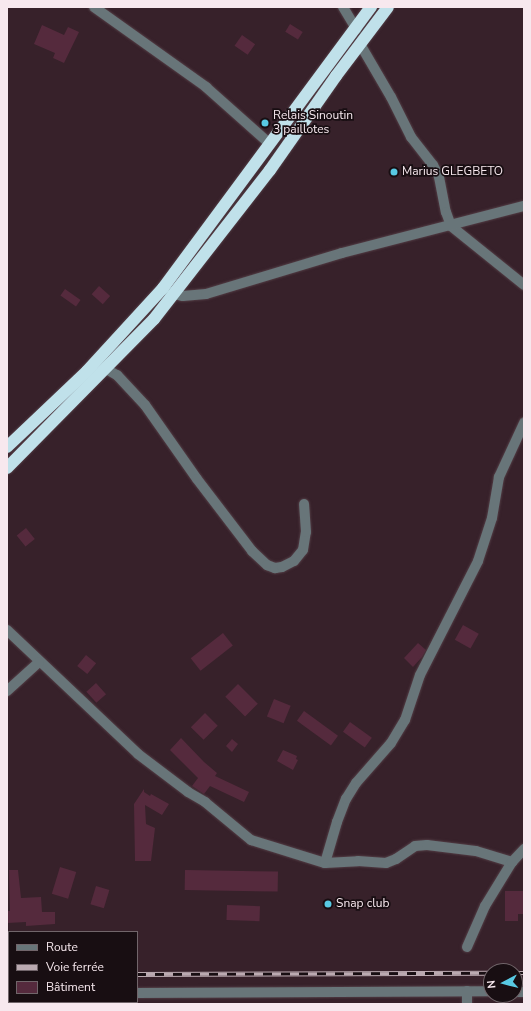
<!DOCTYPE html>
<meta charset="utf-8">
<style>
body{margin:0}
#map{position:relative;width:531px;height:1011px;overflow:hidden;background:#37212a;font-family:"Nunito Sans",sans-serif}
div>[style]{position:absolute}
.building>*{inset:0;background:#552a3d;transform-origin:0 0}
.roads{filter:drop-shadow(0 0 1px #523d45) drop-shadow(0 0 1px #523d45)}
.minor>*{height:10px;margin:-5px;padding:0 5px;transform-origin:5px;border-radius:5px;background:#687579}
.highway>*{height:12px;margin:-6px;padding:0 6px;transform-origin:6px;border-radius:6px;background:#c0e1ea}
.rail>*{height:4.5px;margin-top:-2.25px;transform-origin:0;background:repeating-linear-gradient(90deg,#180e12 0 9px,#bbaab1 0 18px);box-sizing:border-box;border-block:1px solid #bbaab1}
.dots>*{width:11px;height:11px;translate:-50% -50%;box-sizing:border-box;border:2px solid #180e12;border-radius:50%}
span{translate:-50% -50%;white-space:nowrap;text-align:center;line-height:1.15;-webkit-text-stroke:3.5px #180e12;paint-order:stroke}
.poi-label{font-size:12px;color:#f7e8ee}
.left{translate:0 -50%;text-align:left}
.frame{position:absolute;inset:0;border:8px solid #f7e8ee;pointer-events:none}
.legend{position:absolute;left:8px;top:931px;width:130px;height:72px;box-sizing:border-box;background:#180e12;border:1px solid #71656a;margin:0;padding:5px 7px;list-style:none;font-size:12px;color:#f7e8ee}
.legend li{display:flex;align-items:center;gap:8px;height:20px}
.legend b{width:20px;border:1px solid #71656a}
.north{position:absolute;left:483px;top:963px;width:40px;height:40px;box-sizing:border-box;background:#180e12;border:1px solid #71656a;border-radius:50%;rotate:263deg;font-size:11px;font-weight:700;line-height:16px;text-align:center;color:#f7e8ee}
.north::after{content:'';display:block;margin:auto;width:14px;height:18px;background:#58c9e3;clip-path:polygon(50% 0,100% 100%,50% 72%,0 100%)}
</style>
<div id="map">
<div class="building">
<i style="left:290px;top:24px;width:15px;height:9px;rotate:32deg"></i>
<i style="clip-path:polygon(42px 25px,64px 35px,68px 27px,79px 32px,64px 63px,53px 58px,55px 53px,34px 44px)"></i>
<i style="left:242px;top:35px;width:16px;height:13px;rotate:35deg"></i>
<i style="left:99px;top:286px;width:15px;height:11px;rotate:42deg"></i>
<i style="left:65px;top:289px;width:19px;height:8px;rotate:35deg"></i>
<i style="left:26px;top:528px;width:14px;height:12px;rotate:51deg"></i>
<i style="left:463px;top:625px;width:18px;height:17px;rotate:29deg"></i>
<i style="left:223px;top:633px;width:16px;height:41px;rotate:52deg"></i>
<i style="clip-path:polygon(418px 643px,426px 650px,422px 657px,413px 667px,404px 658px)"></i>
<i style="left:86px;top:655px;width:13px;height:14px;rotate:39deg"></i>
<i style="left:96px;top:683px;width:15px;height:13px;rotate:48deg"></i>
<i style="left:238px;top:684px;width:28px;height:18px;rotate:45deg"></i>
<i style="left:274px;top:699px;width:18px;height:19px;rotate:22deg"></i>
<i style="left:304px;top:711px;width:42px;height:12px;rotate:36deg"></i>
<i style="left:205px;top:713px;width:18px;height:20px;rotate:45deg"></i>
<i style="left:350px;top:722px;width:27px;height:12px;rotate:36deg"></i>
<i style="clip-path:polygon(181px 738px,204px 762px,217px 773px,215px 776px,249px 792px,244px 802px,210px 786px,204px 794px,192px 786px,198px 778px,170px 750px)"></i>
<i style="clip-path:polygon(232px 739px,238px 744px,232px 752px,226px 746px)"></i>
<i style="clip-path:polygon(283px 750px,297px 756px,296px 759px,298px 760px,293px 770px,277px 761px)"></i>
<i style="clip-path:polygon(144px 789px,144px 792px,150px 796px,151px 794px,169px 804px,162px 815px,145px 805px,146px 824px,155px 828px,151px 861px,135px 861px,134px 804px)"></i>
<i style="left:60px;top:867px;width:17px;height:28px;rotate:17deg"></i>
<i style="clip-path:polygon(9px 870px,18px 870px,21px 898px,41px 897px,42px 912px,55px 912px,55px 924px,26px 926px,26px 922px,7px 923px,7px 911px,10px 911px)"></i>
<i style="left:185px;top:870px;width:93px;height:20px;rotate:1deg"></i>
<i style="left:96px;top:886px;width:14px;height:19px;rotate:17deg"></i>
<i style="clip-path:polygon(505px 891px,523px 891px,524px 914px,518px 914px,518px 921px,505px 921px)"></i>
<i style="left:227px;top:905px;width:33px;height:15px;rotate:2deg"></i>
</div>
<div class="roads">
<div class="minor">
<i style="left:94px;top:7px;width:138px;rotate:35.5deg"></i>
<i style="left:206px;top:87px;width:86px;rotate:41.7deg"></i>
<i style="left:343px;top:7px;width:26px;rotate:59deg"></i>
<i style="left:360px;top:44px;width:61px;rotate:59.7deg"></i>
<i style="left:391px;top:97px;width:45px;rotate:63.4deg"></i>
<i style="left:411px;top:137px;width:36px;rotate:52deg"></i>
<i style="left:433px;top:165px;width:13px;rotate:63deg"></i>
<i style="left:439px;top:177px;width:36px;rotate:79deg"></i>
<i style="left:446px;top:212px;width:15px;rotate:70deg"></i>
<i style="left:451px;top:226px;width:94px;rotate:38.9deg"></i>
<i style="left:167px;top:290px;width:8px;rotate:30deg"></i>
<i style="left:174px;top:294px;width:9px;rotate:13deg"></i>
<i style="left:183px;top:296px;width:23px;rotate:-5deg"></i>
<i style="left:206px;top:294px;width:142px;rotate:-16.8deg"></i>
<i style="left:342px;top:253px;width:188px;rotate:-14.5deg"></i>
<i style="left:106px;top:369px;width:13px;rotate:29deg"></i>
<i style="left:117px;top:375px;width:41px;rotate:47deg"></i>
<i style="left:145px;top:405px;width:90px;rotate:54.9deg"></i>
<i style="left:197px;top:479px;width:91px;rotate:52.6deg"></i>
<i style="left:252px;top:551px;width:21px;rotate:43deg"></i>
<i style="left:267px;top:565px;width:9px;rotate:21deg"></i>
<i style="left:275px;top:568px;width:7px;rotate:-8deg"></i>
<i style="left:282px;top:567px;width:13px;rotate:-27deg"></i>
<i style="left:294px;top:561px;width:14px;rotate:-51deg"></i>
<i style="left:303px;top:550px;width:18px;rotate:-81deg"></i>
<i style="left:306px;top:532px;width:28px;rotate:-94deg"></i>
<i style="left:7px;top:630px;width:180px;rotate:43.4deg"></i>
<i style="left:138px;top:754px;width:63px;rotate:37.2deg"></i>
<i style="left:188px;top:792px;width:20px;rotate:30deg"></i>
<i style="left:205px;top:802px;width:60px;rotate:39.6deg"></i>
<i style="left:251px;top:840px;width:77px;rotate:17.3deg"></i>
<i style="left:325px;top:863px;width:33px;rotate:-3deg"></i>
<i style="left:358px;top:861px;width:28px;rotate:4deg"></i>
<i style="left:386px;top:863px;width:11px;rotate:-22deg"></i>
<i style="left:396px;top:859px;width:23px;rotate:-34deg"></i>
<i style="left:415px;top:846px;width:12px;rotate:-5deg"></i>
<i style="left:427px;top:845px;width:49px;rotate:7deg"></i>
<i style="left:476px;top:851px;width:38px;rotate:17deg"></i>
<i style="left:7px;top:691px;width:43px;rotate:-42.2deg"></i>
<i style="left:325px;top:863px;width:43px;rotate:-73.7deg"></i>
<i style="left:337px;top:822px;width:25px;rotate:-69deg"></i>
<i style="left:346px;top:799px;width:19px;rotate:-58deg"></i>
<i style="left:356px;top:783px;width:53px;rotate:-48.8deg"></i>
<i style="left:391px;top:743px;width:27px;rotate:-59deg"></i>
<i style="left:405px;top:720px;width:47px;rotate:-71.6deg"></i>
<i style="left:420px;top:675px;width:128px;rotate:-63deg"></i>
<i style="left:478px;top:561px;width:45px;rotate:-72deg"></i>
<i style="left:492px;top:518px;width:42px;rotate:-80.3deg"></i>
<i style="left:499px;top:477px;width:60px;rotate:-65.2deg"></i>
<i style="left:467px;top:947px;width:45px;rotate:-66.3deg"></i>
<i style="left:485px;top:906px;width:52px;rotate:-58.5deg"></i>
<i style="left:512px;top:862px;width:18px;rotate:-47deg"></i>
<i style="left:515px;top:992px;width:9px"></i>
<i style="left:7px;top:993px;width:2px"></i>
<i style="left:137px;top:993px;width:354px;rotate:-0.3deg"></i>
<i style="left:467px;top:1004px;width:13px;rotate:-90deg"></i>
</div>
<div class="highway">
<i style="left:7px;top:447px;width:110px;rotate:-43.5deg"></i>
<i style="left:87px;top:371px;width:113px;rotate:-47.5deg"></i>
<i style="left:163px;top:288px;width:350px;rotate:-53.5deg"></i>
<i style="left:7px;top:468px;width:209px;rotate:-45.4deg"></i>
<i style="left:154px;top:319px;width:189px;rotate:-52.1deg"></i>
<i style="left:270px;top:170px;width:115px;rotate:-54.9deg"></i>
<i style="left:336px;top:76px;width:86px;rotate:-53deg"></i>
</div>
</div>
<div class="rail">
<i style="left:515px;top:973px;width:9px"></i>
<i style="left:7px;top:974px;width:2px"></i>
<i style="left:137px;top:974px;width:354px;rotate:-0.2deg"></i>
</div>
<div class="dots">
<i style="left:265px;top:123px;background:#58c9e3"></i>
<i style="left:394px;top:172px;background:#58c9e3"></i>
<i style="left:328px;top:904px;background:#58c9e3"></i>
</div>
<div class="poi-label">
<span class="left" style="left:273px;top:123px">Relais Sinoutin<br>3 paillotes</span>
<span class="left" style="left:402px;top:172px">Marius GLEGBETO</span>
<span class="left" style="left:336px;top:904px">Snap club</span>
</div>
<div class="frame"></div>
<ul class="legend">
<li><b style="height:5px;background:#687579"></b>Route</li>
<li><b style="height:5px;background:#bbaab1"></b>Voie ferrée</li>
<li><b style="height:11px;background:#552a3d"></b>Bâtiment</li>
</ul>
<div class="north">N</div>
</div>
